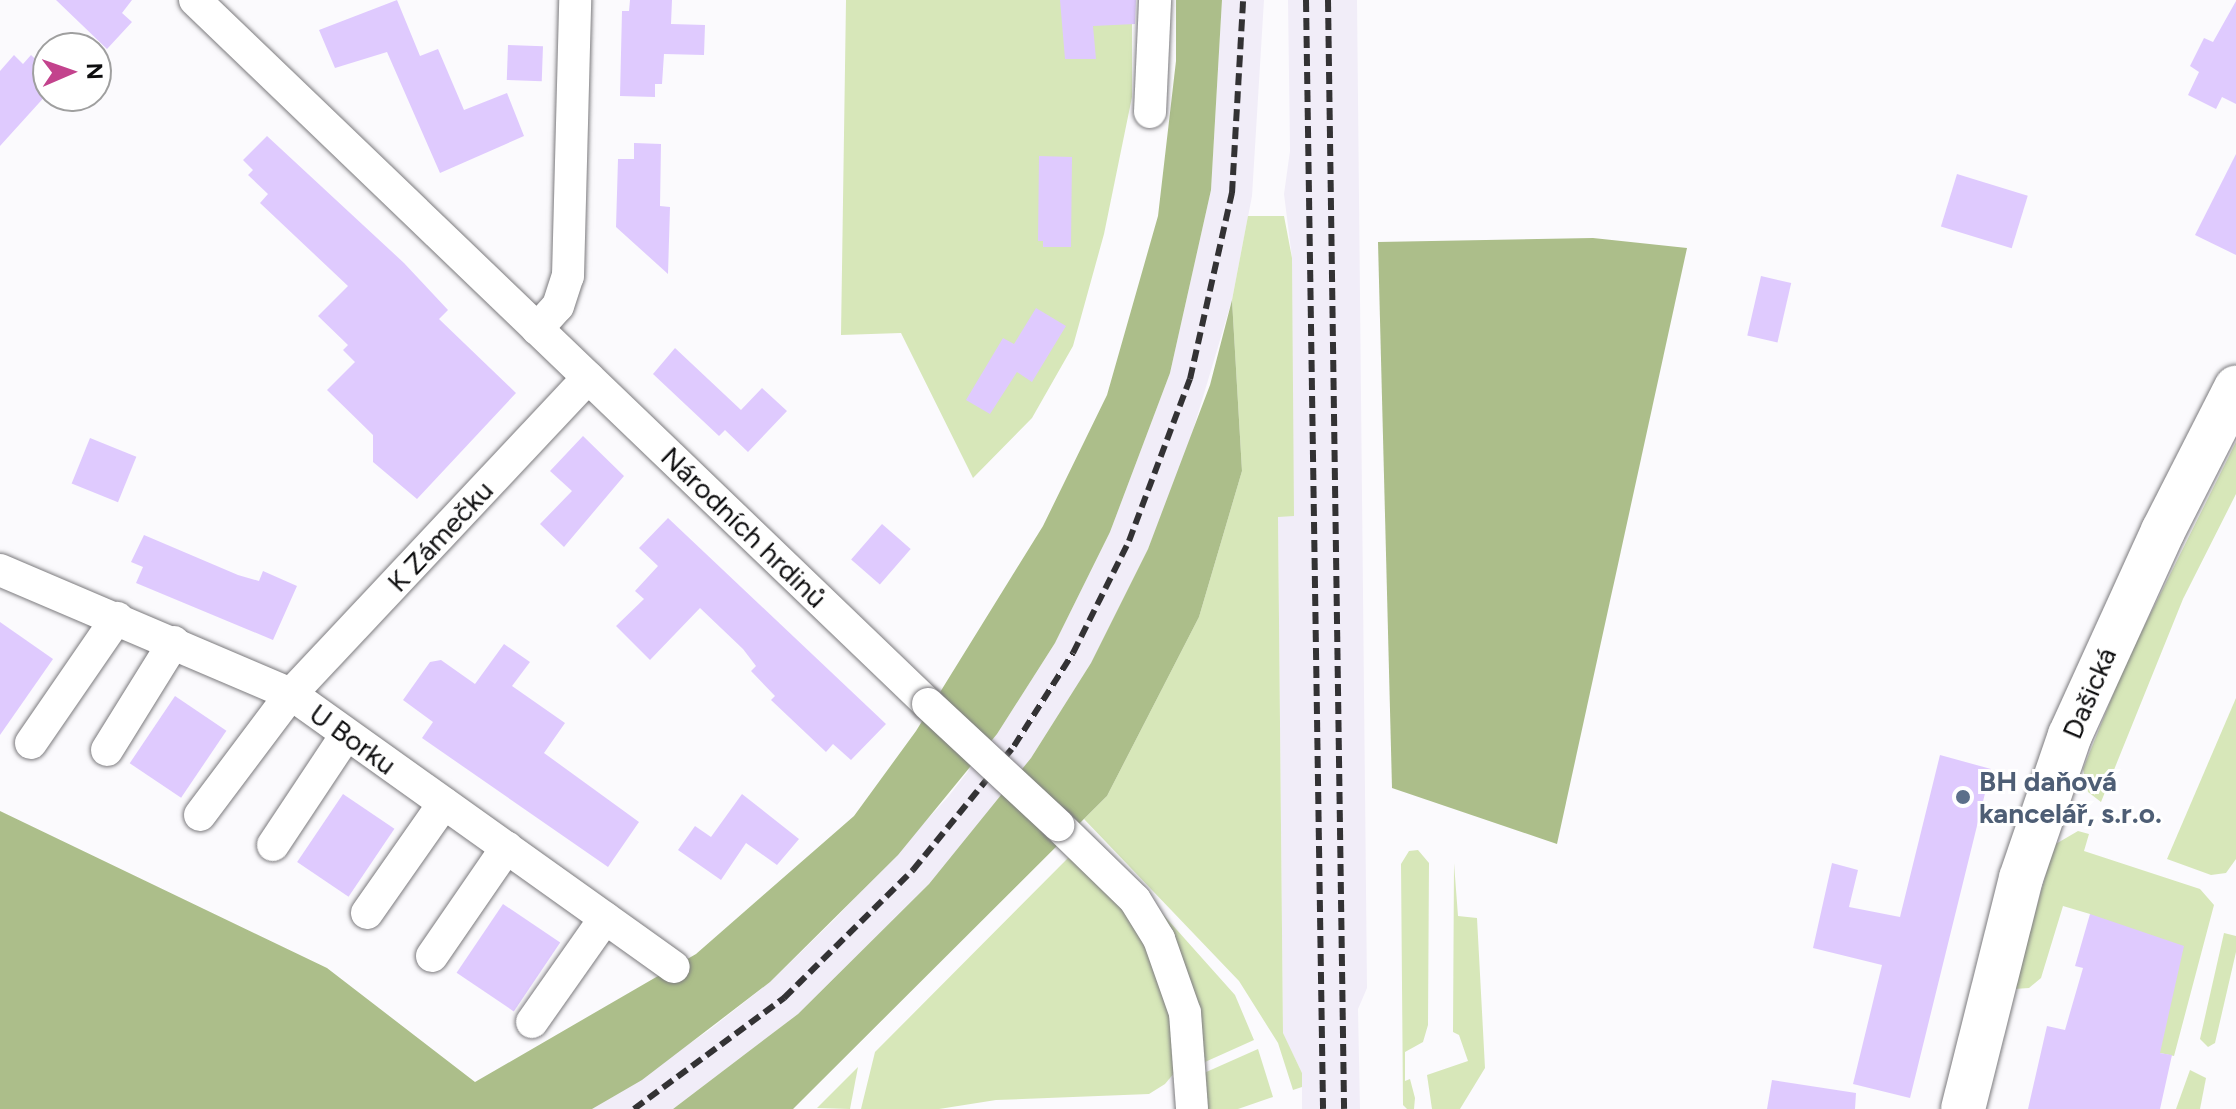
<!DOCTYPE html>
<meta charset="utf-8">
<style>
body{margin:0}
#map{position:relative;width:2236px;height:1109px;overflow:hidden;background:#fbfafd;font-family:Figtree,sans-serif}
div>[style]{position:absolute}
.built>*{inset:0;background:#f1edf8}
.green>*{inset:0;background:#d7e7b9}
.forest>*{inset:0;background:#acbe8a}
.building>*{inset:0;background:#dfcafe;transform-origin:0 0}
.roads{filter:drop-shadow(0 0 2px #7c7b7e) drop-shadow(0 0 2px #7c7b7e)}
.street>*{height:32px;margin:-16px;padding:0 16px;transform-origin:16px;border-radius:16px;background:#fff}
.secondary>*{height:44px;margin:-22px;padding:0 22px;transform-origin:22px;border-radius:22px;background:#fff}
.rail>*{height:6px;margin-top:-3px;transform-origin:0;background:repeating-linear-gradient(90deg,#333234 0 12px,transparent 0 18px)}
.bridges{filter:drop-shadow(0 0 2px #7c7b7e) drop-shadow(0 0 2px #7c7b7e)}
.street-bridge>*{height:32px;margin:-16px;padding:0 16px;transform-origin:16px;border-radius:16px;background:#fff}
.dots>*{width:22px;height:22px;translate:-50% -50%;box-sizing:border-box;border:4px solid #fff;border-radius:50%}
span{translate:-50% -50%;white-space:nowrap;text-align:center;line-height:1.15;-webkit-text-stroke:6px #fff;paint-order:stroke}
.street-label{font-size:28px;color:#0e0e0f}
.service-label{font-size:28px;color:#4e5e75;font-weight:700}
.left{translate:0 -50%;text-align:left}
.north{position:absolute;left:32px;top:32px;width:80px;height:80px;box-sizing:border-box;background:#fff;border:2px solid #9f9f9f;border-radius:50%;rotate:88deg;font-size:22px;font-weight:700;line-height:32px;text-align:center;color:#0e0e0f}
.north::after{content:'';display:block;margin:auto;width:28px;height:36px;background:#c3438d;clip-path:polygon(50% 0,100% 100%,50% 72%,0 100%)}
</style>
<div id="map">
<div class="built">
<i style="clip-path:polygon(1222px 0,1264px 0,1252px 196px,1232px 300px,1185px 457px,1148px 549px,1091px 664px,1031px 758px,981px 824px,929px 884px,798px 1014px,673px 1109px,592px 1109px,708px 1031px,770px 982px,835px 919px,948px 797px,997px 734px,1055px 643px,1110px 532px,1170px 373px,1211px 190px)"></i>
<i style="clip-path:polygon(1288px 0,1357px 0,1367px 988px,1358px 1009px,1360px 1109px,1302px 1109px,1302px 1073px,1283px 1034px,1278px 516px,1293px 516px,1292px 258px,1284px 194px,1290px 151px)"></i>
</div>
<div class="green">
<i style="clip-path:polygon(846px 0,1132px 0,1132px 97px,1104px 234px,1073px 346px,1032px 418px,973px 478px,901px 333px,841px 335px)"></i>
<i style="clip-path:polygon(1248px 216px,1284px 216px,1292px 258px,1294px 516px,1278px 517px,1283px 1033px,1302px 1073px,1302px 1087px,1293px 1090px,1278px 1043px,1239px 981px,1084px 819px,1107px 796px,1199px 617px,1242px 471px,1232px 300px)"></i>
<i style="clip-path:polygon(2236px 442px,2236px 494px,2183px 599px,2101px 802px,2088px 792px,2083px 769px,2125px 665px)"></i>
<i style="clip-path:polygon(2236px 698px,2236px 859px,2226px 873px,2211px 875px,2167px 859px)"></i>
<i style="clip-path:polygon(2078px 831px,2089px 834px,2084px 851px,2200px 889px,2214px 905px,2174px 1056px,2160px 1053px,2090px 914px,2063px 906px,2041px 978px,2029px 988px,2014px 989px,2054px 845px)"></i>
<i style="clip-path:polygon(1418px 850px,1429px 863px,1428px 1025px,1423px 1042px,1405px 1052px,1405px 1081px,1410px 1079px,1415px 1098px,1414px 1109px,1407px 1109px,1403px 1105px,1401px 864px,1409px 851px)"></i>
<i style="clip-path:polygon(1071px 855px,1130px 916px,1151px 960px,1177px 1034px,1175px 1072px,1165px 1084px,1149px 1094px,996px 1100px,939px 1109px,861px 1109px,875px 1052px)"></i>
<i style="clip-path:polygon(1454px 863px,1458px 916px,1477px 918px,1485px 1068px,1460px 1109px,1432px 1109px,1427px 1075px,1468px 1061px,1459px 1035px,1453px 1032px)"></i>
<i style="clip-path:polygon(1160px 911px,1235px 995px,1254px 1040px,1205px 1062px,1197px 1010px)"></i>
<i style="clip-path:polygon(2224px 933px,2236px 936px,2236px 952px,2215px 1043px,2208px 1047px,2200px 1039px)"></i>
<i style="clip-path:polygon(1258px 1049px,1273px 1097px,1238px 1109px,1205px 1109px,1204px 1073px)"></i>
<i style="clip-path:polygon(858px 1067px,850px 1109px,817px 1108px)"></i>
<i style="clip-path:polygon(2190px 1070px,2206px 1078px,2200px 1109px,2176px 1109px)"></i>
</div>
<div class="forest">
<i style="clip-path:polygon(1176px 0,1222px 0,1211px 190px,1170px 373px,1110px 532px,1055px 643px,997px 734px,898px 855px,770px 982px,642px 1080px,592px 1109px,0 1109px,0 811px,327px 968px,475px 1082px,696px 954px,854px 816px,916px 731px,1043px 526px,1107px 395px,1158px 216px,1176px 61px)"></i>
<i style="clip-path:polygon(1593px 238px,1687px 248px,1557px 844px,1392px 788px,1378px 242px)"></i>
<i style="clip-path:polygon(1232px 300px,1242px 471px,1199px 617px,1107px 796px,793px 1109px,673px 1109px,798px 1014px,929px 884px,1031px 758px,1091px 663px,1148px 549px,1210px 385px)"></i>
</div>
<div class="building">
<i style="clip-path:polygon(56px 0,132px 0,122px 13px,132px 22px,107px 49px)"></i>
<i style="clip-path:polygon(397px 0,420px 56px,438px 49px,464px 110px,507px 93px,524px 136px,440px 173px,387px 52px,335px 68px,319px 30px)"></i>
<i style="clip-path:polygon(630px 0,672px 0,671px 24px,705px 25px,704px 55px,664px 54px,662px 84px,655px 84px,655px 97px,620px 96px,622px 11px,629px 11px)"></i>
<i style="clip-path:polygon(1060px 0,1136px 0,1135px 24px,1093px 26px,1096px 59px,1065px 59px)"></i>
<i style="clip-path:polygon(2236px 1px,2236px 104px,2222px 97px,2216px 109px,2188px 95px,2199px 72px,2190px 66px,2204px 38px,2213px 42px)"></i>
<i style="left:508px;top:45px;width:35px;height:35px;rotate:2deg"></i>
<i style="clip-path:polygon(14px 55px,23px 64px,31px 55px,48px 71px,48px 93px,0 146px,0 71px)"></i>
<i style="clip-path:polygon(267px 136px,404px 263px,448px 310px,439px 319px,516px 393px,417px 499px,373px 462px,373px 435px,327px 390px,355px 362px,343px 350px,348px 345px,318px 316px,348px 286px,260px 203px,268px 194px,248px 175px,253px 170px,243px 160px)"></i>
<i style="clip-path:polygon(634px 143px,661px 144px,660px 206px,670px 207px,668px 274px,616px 227px,618px 159px,634px 159px)"></i>
<i style="clip-path:polygon(2236px 154px,2236px 255px,2195px 235px)"></i>
<i style="clip-path:polygon(1039px 156px,1072px 157px,1071px 247px,1043px 247px,1043px 241px,1038px 241px)"></i>
<i style="left:1957px;top:174px;width:74px;height:55px;rotate:17deg"></i>
<i style="left:1761px;top:276px;width:31px;height:61px;rotate:13deg"></i>
<i style="clip-path:polygon(1036px 308px,1066px 326px,1032px 382px,1017px 372px,990px 414px,966px 400px,1003px 338px,1014px 344px)"></i>
<i style="clip-path:polygon(675px 348px,741px 410px,762px 388px,787px 411px,748px 452px,725px 430px,719px 436px,653px 374px)"></i>
<i style="clip-path:polygon(583px 436px,624px 476px,564px 547px,540px 524px,572px 491px,550px 471px)"></i>
<i style="left:90px;top:438px;width:50px;height:49px;rotate:22deg"></i>
<i style="clip-path:polygon(668px 518px,886px 724px,851px 760px,833px 744px,826px 752px,771px 700px,775px 696px,751px 671px,756px 666px,743px 649px,700px 608px,650px 660px,616px 626px,644px 599px,635px 591px,658px 566px,639px 548px)"></i>
<i style="left:882px;top:524px;width:38px;height:47px;rotate:41deg"></i>
<i style="clip-path:polygon(144px 535px,238px 575px,259px 581px,263px 571px,297px 586px,273px 640px,136px 583px,143px 567px,131px 562px)"></i>
<i style="clip-path:polygon(0 622px,53px 659px,0 735px)"></i>
<i style="clip-path:polygon(504px 644px,530px 662px,512px 686px,565px 723px,544px 753px,639px 822px,608px 867px,422px 738px,433px 722px,403px 700px,430px 662px,441px 660px,475px 684px)"></i>
<i style="left:175px;top:696px;width:62px;height:81px;rotate:34deg"></i>
<i style="clip-path:polygon(1940px 755px,1991px 769px,1910px 1098px,1853px 1084px,1882px 965px,1813px 948px,1832px 863px,1858px 870px,1849px 907px,1900px 917px)"></i>
<i style="left:343px;top:794px;width:62px;height:82px;rotate:34deg"></i>
<i style="clip-path:polygon(742px 794px,799px 839px,777px 865px,746px 843px,721px 880px,678px 850px,695px 826px,711px 837px)"></i>
<i style="left:503px;top:904px;width:69px;height:83px;rotate:34deg"></i>
<i style="clip-path:polygon(2090px 914px,2184px 946px,2160px 1053px,2172px 1055px,2160px 1109px,2028px 1109px,2047px 1026px,2065px 1030px,2083px 968px,2075px 966px)"></i>
<i style="clip-path:polygon(1772px 1080px,1856px 1093px,1855px 1109px,1767px 1109px)"></i>
</div>
<div class="roads">
<div class="street">
<i style="left:195px;top:0;width:1016px;rotate:43.84deg"></i>
<i style="left:1150px;top:112px;width:112px;rotate:-87.4deg"></i>
<i style="left:537px;top:329px;width:31px;rotate:-48deg"></i>
<i style="left:558px;top:306px;width:32px;rotate:-72deg"></i>
<i style="left:568px;top:276px;width:276px;rotate:-88.5deg"></i>
<i style="left:0;top:570px;width:316px;rotate:23.1deg"></i>
<i style="left:291px;top:694px;width:470px;rotate:35.5deg"></i>
<i style="left:31px;top:743px;width:152px;rotate:-55.5deg"></i>
<i style="left:107px;top:750px;width:127px;rotate:-58.2deg"></i>
<i style="left:200px;top:815px;width:151px;rotate:-53.1deg"></i>
<i style="left:291px;top:694px;width:434px;rotate:-46.8deg"></i>
<i style="left:1058px;top:825px;width:107px;rotate:44.2deg"></i>
<i style="left:1135px;top:900px;width:46px;rotate:58.4deg"></i>
<i style="left:1159px;top:939px;width:78px;rotate:70.6deg"></i>
<i style="left:1185px;top:1013px;width:96px;rotate:85.8deg"></i>
<i style="left:273px;top:845px;width:132px;rotate:-56.4deg"></i>
<i style="left:367px;top:913px;width:134px;rotate:-55deg"></i>
<i style="left:432px;top:956px;width:132px;rotate:-55.5deg"></i>
<i style="left:532px;top:1022px;width:127px;rotate:-54.9deg"></i>
</div>
<div class="secondary">
<i style="left:1963px;top:1109px;width:238px;rotate:-75.9deg"></i>
<i style="left:2021px;top:878px;width:151px;rotate:-71.1deg"></i>
<i style="left:2070px;top:735px;width:224px;rotate:-65.5deg"></i>
<i style="left:2163px;top:531px;width:161px;rotate:-63deg"></i>
</div>
</div>
<div class="rail">
<i style="left:1306px;top:0;width:1109px;rotate:89.12deg"></i>
<i style="left:1328px;top:0;width:1109px;rotate:89.17deg"></i>
<i style="left:634px;top:1109px;width:187px;rotate:-36.5deg"></i>
<i style="left:784px;top:998px;width:182px;rotate:-44.8deg"></i>
<i style="left:913px;top:870px;width:160px;rotate:-50.8deg"></i>
<i style="left:1014px;top:746px;width:110px;rotate:-57.6deg"></i>
<i style="left:1073px;top:653px;width:125px;rotate:-63.4deg"></i>
<i style="left:1129px;top:541px;width:173px;rotate:-69.4deg"></i>
<i style="left:1190px;top:379px;width:191px;rotate:-77.3deg"></i>
<i style="left:1232px;top:193px;width:193px;rotate:-86.7deg"></i>
</div>
<div class="bridges">
<div class="street-bridge">
<i style="left:928px;top:704px;width:178px;rotate:42.9deg"></i>
</div>
</div>
<div class="dots">
<i style="left:1963px;top:797px;background:#5c6f8a"></i>
</div>
<div class="street-label">
<span style="left:744px;top:527px;rotate:44deg">Národních hrdinů</span>
<span style="left:440px;top:536px;rotate:-47deg">K Zámečku</span>
<span style="left:2089px;top:693px;rotate:-67deg">Dašická</span>
<span style="left:353px;top:739px;rotate:36deg">U Borku</span>
</div>
<div class="service-label">
<span class="left" style="left:1979px;top:797px">BH daňová<br>kancelář, s.r.o.</span>
</div>
<div class="north">N</div>
</div>
